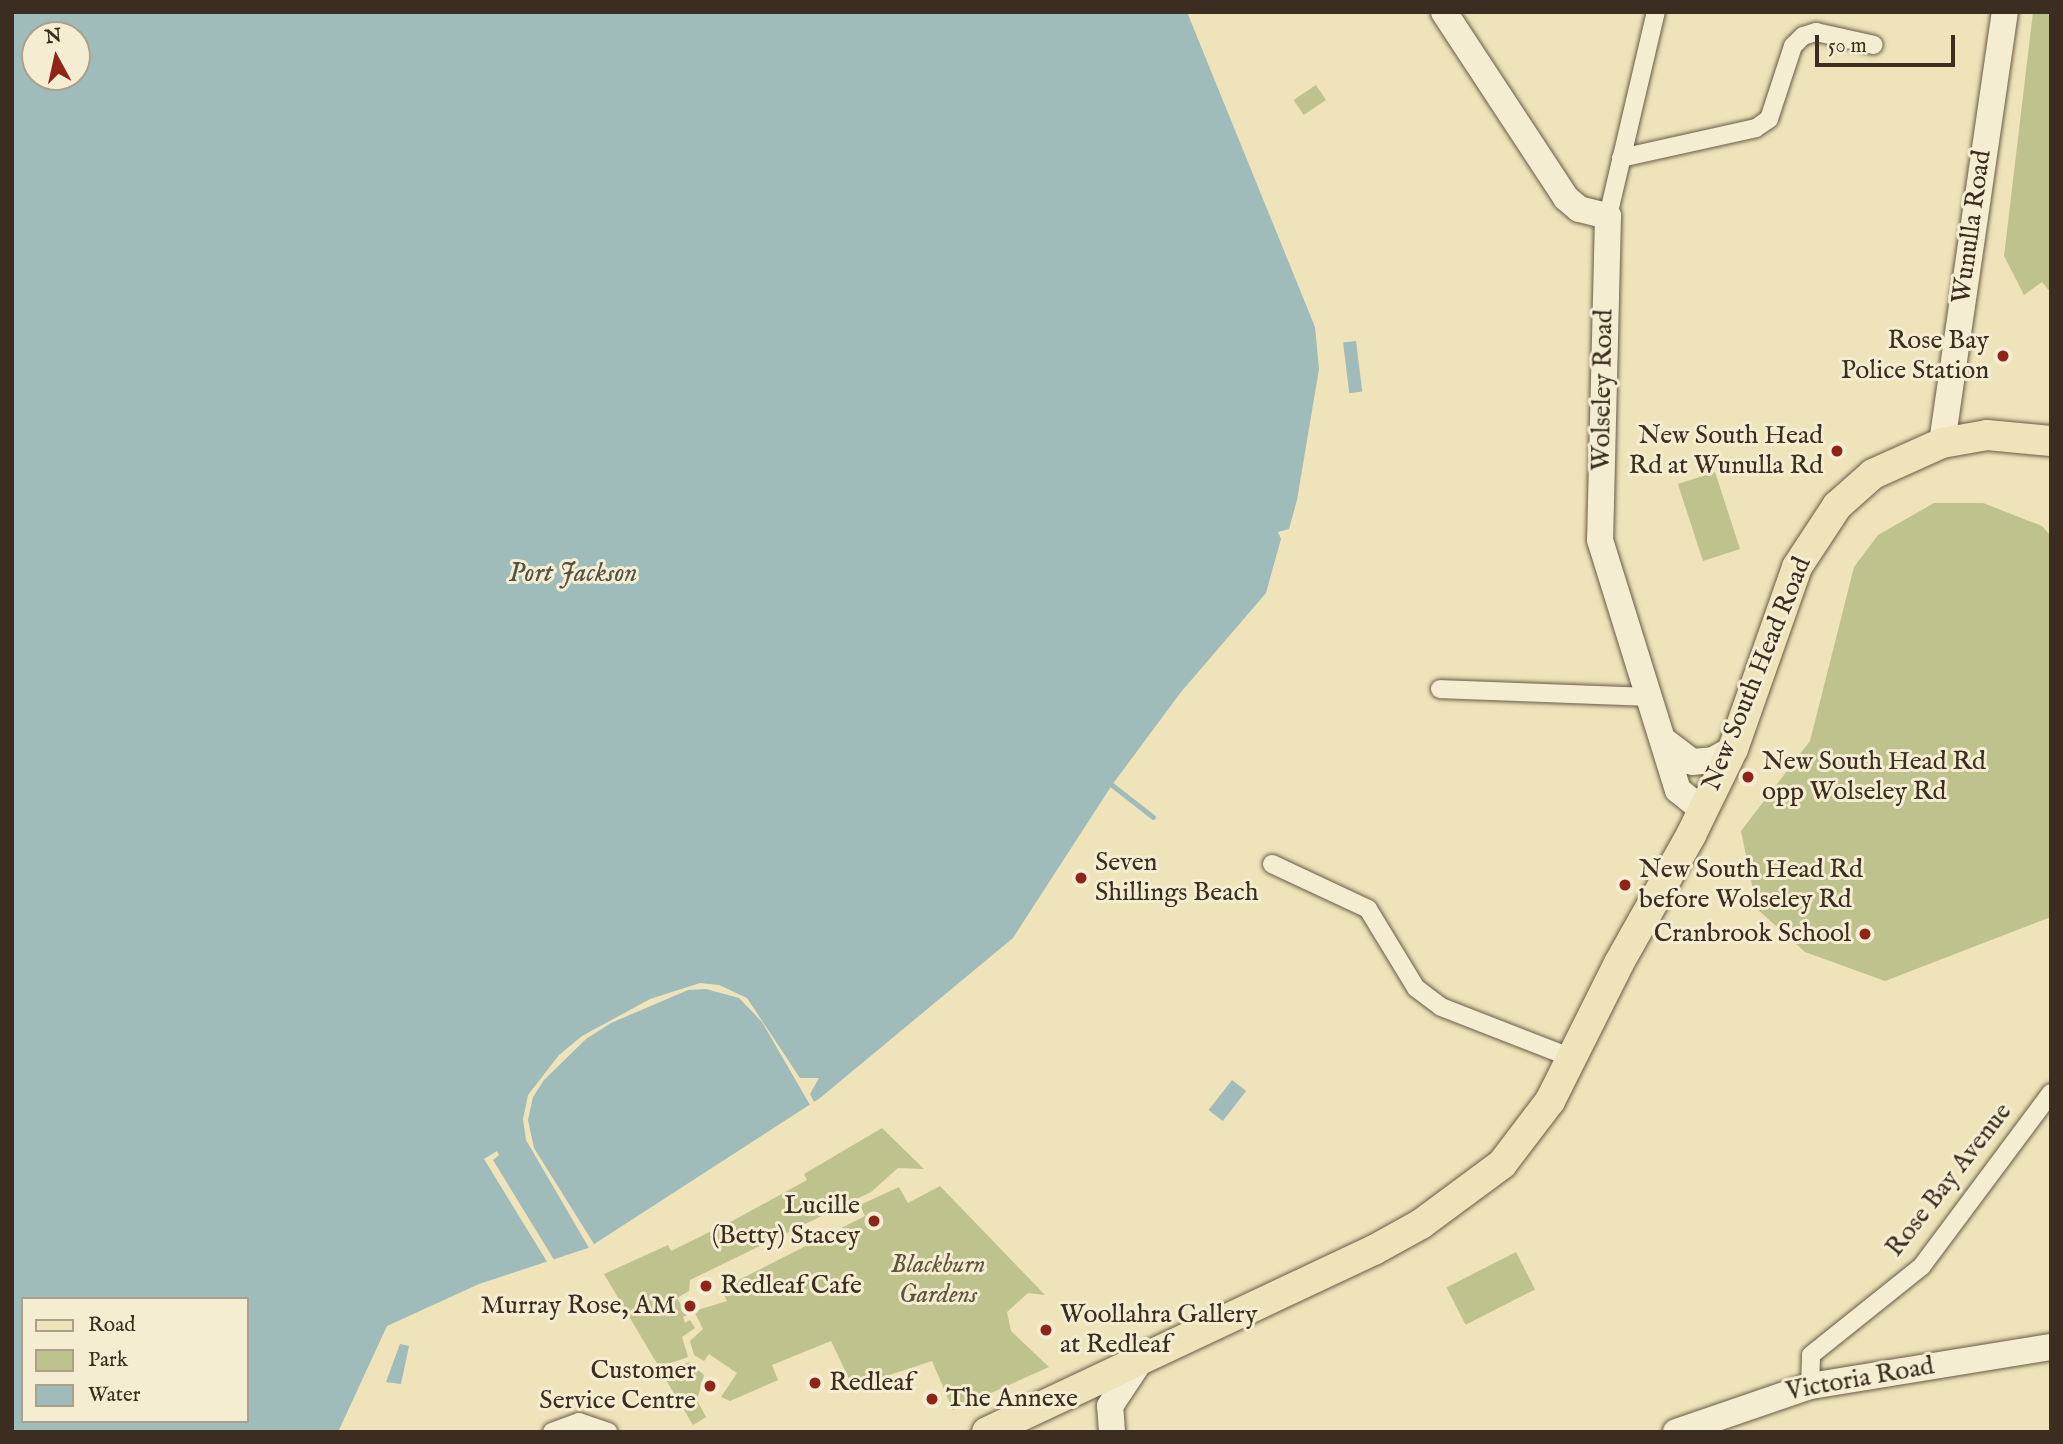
<!DOCTYPE html>
<style>
body{margin:0}
#map{position:relative;width:2063px;height:1444px;overflow:hidden;background:#efe3b9;font-family:"IM FELL English",serif}
div>[style]{position:absolute}
.green>*{inset:0;background:#bec28c;transform-origin:0 0}
.water>*{inset:0;background:#9fbbba;transform-origin:0 0}
.pier>*{inset:0;background:#efe3b9}
.stream>*{height:5px;margin:-2.5px;padding:0 2.5px;transform-origin:2.5px;border-radius:2.5px;background:#9fbbba}
.roads{filter:drop-shadow(0 0 2px #685b46) drop-shadow(0 0 2px #685b46)}
.street>*{height:18px;margin:-9px;padding:0 9px;transform-origin:9px;border-radius:9px;background:#f5edd2}
.secondary>*{height:26px;margin:-13px;padding:0 13px;transform-origin:13px;border-radius:13px;background:#f5edd2}
.primary>*{height:30px;margin:-15px;padding:0 15px;transform-origin:15px;border-radius:15px;background:#efe3b9}
.dots>*{width:19px;height:19px;translate:-50% -50%;box-sizing:border-box;border:4px solid #f5edd2;border-radius:50%}
span{translate:-50% -50%;white-space:nowrap;text-align:center;line-height:1.15;-webkit-text-stroke:6px #f5edd2;paint-order:stroke}
.street-label{font-size:26px;color:#3b2e20}
.poi-label{font-size:26px;color:#3b2e20}
.right{translate:-100% -50%;text-align:right}
.left{translate:0 -50%;text-align:left}
.park-label{font-size:26px;color:#5c533b;font-style:italic}
.water-label{font-size:28px;color:#545146;font-style:italic}
.frame{position:absolute;inset:0;border:14px solid #3b2e20;pointer-events:none}
.legend{position:absolute;left:21px;top:1297px;width:228px;height:126px;box-sizing:border-box;background:#f5edd2;border:2px solid #aba18b;margin:0;padding:9px 12px;list-style:none;font-size:21px;color:#3b2e20}
.legend li{display:flex;align-items:center;gap:14px;height:35px}
.legend b{width:35px;border:2px solid #aba18b}
.north{position:absolute;left:21px;top:21px;width:70px;height:70px;box-sizing:border-box;background:#f5edd2;border:2px solid #aba18b;border-radius:50%;rotate:352deg;font-size:19px;font-weight:700;line-height:28px;text-align:center;color:#3b2e20}
.north::after{content:'';display:block;margin:auto;width:24px;height:32px;background:#8f2418;clip-path:polygon(50% 0,100% 100%,50% 72%,0 100%)}
.scale{position:absolute;left:1815px;top:35px;width:140px;height:32px;box-sizing:border-box;border:4px solid #3b2e20;border-top:0;padding-left:9px;font-size:21px;line-height:24px;white-space:nowrap;color:#3b2e20;-webkit-text-stroke:5px #f5edd2;paint-order:stroke}
</style>
<div id="map">
<div class="green">
<i style="clip-path:polygon(2033px 12px,2051px 12px,2051px 293px,2042px 282px,2024px 295px,2004px 256px)"></i>
<i style="left:1316px;top:85px;width:18px;height:27px;rotate:56deg"></i>
<i style="left:1715px;top:472px;width:81px;height:39px;rotate:72deg"></i>
<i style="clip-path:polygon(1934px 503px,1983px 503px,2042px 526px,2051px 536px,2051px 917px,1885px 981px,1805px 952px,1757px 909px,1741px 831px,1810px 741px,1854px 567px,1878px 535px)"></i>
<i style="clip-path:polygon(882px 1128px,924px 1169px,898px 1168px,871px 1192px,690px 1280px,689px 1291px,677px 1298px,687px 1315px,683px 1317px,685px 1323px,690px 1320px,695px 1328px,682px 1337px,688px 1357px,659px 1367px,604px 1274px,668px 1245px,671px 1251px,736px 1219px,807px 1180px,804px 1174px)"></i>
<i style="clip-path:polygon(940px 1186px,1045px 1295px,1028px 1293px,1007px 1312px,1011px 1331px,1049px 1367px,953px 1410px,932px 1361px,853px 1387px,831px 1341px,772px 1365px,778px 1380px,730px 1401px,721px 1397px,737px 1373px,709px 1354px,704px 1361px,694px 1355px,690px 1341px,703px 1329px,694px 1311px,727px 1301px,721px 1289px,865px 1216px,860px 1205px,899px 1187px,908px 1203px)"></i>
<i style="left:1516px;top:1252px;width:42px;height:78px;rotate:63deg"></i>
<i style="clip-path:polygon(689px 1362px,704px 1375px,697px 1400px,706px 1417px,693px 1425px,663px 1375px)"></i>
</div>
<div class="water">
<i style="clip-path:polygon(evenodd,12px 12px,1187px 12px,1315px 327px,1319px 369px,1297px 500px,1289px 529px,1278px 532px,1281px 539px,1266px 593px,1181px 692px,1112px 785px,1013px 938px,820px 1098px,588px 1248px,479px 1284px,387px 1326px,338px 1432px,12px 1432px,12px 12px,35px 35px,77px 35px,77px 77px,35px 77px,35px 35px,12px 12px,23px 1299px,247px 1299px,247px 1421px,23px 1421px,23px 1299px)"></i>
<i style="left:1356px;top:341px;width:51px;height:13px;rotate:83deg"></i>
<i style="left:1232px;top:1080px;width:18px;height:38px;rotate:38deg"></i>
<i style="clip-path:polygon(400px 1344px,409px 1346px,401px 1384px,386px 1382px)"></i>
</div>
<div class="pier">
<i style="clip-path:polygon(700px 983px,719px 985px,747px 998px,800px 1078px,819px 1078px,810px 1094px,814px 1102px,810px 1105px,762px 1022px,739px 998px,706px 989px,688px 990px,611px 1023px,586px 1039px,544px 1080px,533px 1097px,528px 1120px,534px 1148px,594px 1244px,589px 1248px,526px 1140px,523px 1119px,528px 1095px,559px 1055px,582px 1036px,650px 999px)"></i>
<i style="clip-path:polygon(497px 1151px,499px 1155px,493px 1160px,556px 1263px,549px 1265px,484px 1159px)"></i>
</div>
<div class="stream">
<i style="left:1112px;top:785px;width:52px;rotate:38deg"></i>
</div>
<div class="roads">
<div class="street">
<i style="left:1621px;top:158px;width:138px;rotate:-12.5deg"></i>
<i style="left:1756px;top:128px;width:16px;rotate:-35deg"></i>
<i style="left:1769px;top:119px;width:77px;rotate:-71.8deg"></i>
<i style="left:1793px;top:46px;width:14px;rotate:-45deg"></i>
<i style="left:1803px;top:36px;width:14px;rotate:-17deg"></i>
<i style="left:1816px;top:32px;width:59px;rotate:12.6deg"></i>
<i style="left:1608px;top:216px;width:210px;rotate:-76.8deg"></i>
<i style="left:1440px;top:689px;width:208px;rotate:2.2deg"></i>
<i style="left:1272px;top:864px;width:106px;rotate:25.1deg"></i>
<i style="left:1368px;top:909px;width:92px;rotate:58.7deg"></i>
<i style="left:1416px;top:988px;width:31px;rotate:37deg"></i>
<i style="left:1441px;top:1007px;width:141px;rotate:21.3deg"></i>
<i style="left:1810px;top:1386px;width:31px;rotate:-88deg"></i>
<i style="left:1811px;top:1355px;width:142px;rotate:-38.7deg"></i>
<i style="left:1922px;top:1266px;width:216px;rotate:-53.3deg"></i>
<i style="left:552px;top:1432px;width:29px;rotate:-20deg"></i>
<i style="left:579px;top:1422px;width:31px;rotate:19deg"></i>
</div>
<div class="secondary">
<i style="left:1444px;top:12px;width:222px;rotate:56.7deg"></i>
<i style="left:1566px;top:198px;width:17px;rotate:40deg"></i>
<i style="left:1579px;top:209px;width:30px;rotate:14deg"></i>
<i style="left:1608px;top:216px;width:324px;rotate:91.4deg"></i>
<i style="left:1600px;top:540px;width:262px;rotate:72.7deg"></i>
<i style="left:1678px;top:790px;width:32px;rotate:39deg"></i>
<i style="left:1942px;top:443px;width:436px;rotate:-81.7deg"></i>
<i style="left:1663px;top:740px;width:36px;rotate:37deg"></i>
<i style="left:1692px;top:762px;width:21px;rotate:-5deg"></i>
<i style="left:1713px;top:760px;width:23px;rotate:-29deg"></i>
<i style="left:1112px;top:1432px;width:26px;rotate:-94deg"></i>
<i style="left:1110px;top:1406px;width:54px;rotate:-56.3deg"></i>
<i style="left:1676px;top:1432px;width:142px;rotate:-18.9deg"></i>
<i style="left:1810px;top:1386px;width:244px;rotate:-9.2deg"></i>
</div>
<div class="primary">
<i style="left:987px;top:1432px;width:428px;rotate:-25.2deg"></i>
<i style="left:1374px;top:1250px;width:54px;rotate:-29deg"></i>
<i style="left:1421px;top:1224px;width:101px;rotate:-36.5deg"></i>
<i style="left:1502px;top:1164px;width:79px;rotate:-52.7deg"></i>
<i style="left:1550px;top:1101px;width:154px;rotate:-63.4deg"></i>
<i style="left:1619px;top:963px;width:147px;rotate:-60.6deg"></i>
<i style="left:1691px;top:835px;width:96px;rotate:-64deg"></i>
<i style="left:1733px;top:749px;width:193px;rotate:-70.6deg"></i>
<i style="left:1797px;top:567px;width:73px;rotate:-56.7deg"></i>
<i style="left:1837px;top:506px;width:48px;rotate:-41.6deg"></i>
<i style="left:1873px;top:474px;width:76px;rotate:-24.2deg"></i>
<i style="left:1942px;top:443px;width:46px;rotate:-10.1deg"></i>
<i style="left:1987px;top:435px;width:64px;rotate:5.4deg"></i>
</div>
</div>
<div class="dots">
<i style="left:2003px;top:356px;background:#8f2418"></i>
<i style="left:1837px;top:451px;background:#8f2418"></i>
<i style="left:1748px;top:777px;background:#8f2418"></i>
<i style="left:1081px;top:878px;background:#8f2418"></i>
<i style="left:1625px;top:885px;background:#8f2418"></i>
<i style="left:1865px;top:934px;background:#8f2418"></i>
<i style="left:874px;top:1221px;background:#8f2418"></i>
<i style="left:706px;top:1286px;background:#8f2418"></i>
<i style="left:690px;top:1306px;background:#8f2418"></i>
<i style="left:1046px;top:1330px;background:#8f2418"></i>
<i style="left:815px;top:1383px;background:#8f2418"></i>
<i style="left:710px;top:1386px;background:#8f2418"></i>
<i style="left:932px;top:1399px;background:#8f2418"></i>
</div>
<div class="street-label">
<span style="left:1972px;top:227px;rotate:-82deg">Wunulla Road</span>
<span style="left:1603px;top:390px;rotate:-89deg">Wolseley Road</span>
<span style="left:1757px;top:674px;rotate:-68deg">New South Head Road</span>
<span style="left:1949px;top:1180px;rotate:-52deg">Rose Bay Avenue</span>
<span style="left:1860px;top:1379px;rotate:-10deg">Victoria Road</span>
</div>
<div class="poi-label">
<span class="right" style="left:1989px;top:356px">Rose Bay<br>Police Station</span>
<span class="right" style="left:1823px;top:451px">New South Head<br>Rd at Wunulla Rd</span>
<span class="left" style="left:1762px;top:777px">New South Head Rd<br>opp Wolseley Rd</span>
<span class="left" style="left:1095px;top:878px">Seven<br>Shillings Beach</span>
<span class="left" style="left:1639px;top:885px">New South Head Rd<br>before Wolseley Rd</span>
<span class="right" style="left:1851px;top:934px">Cranbrook School</span>
<span class="right" style="left:860px;top:1221px">Lucille<br>(Betty) Stacey</span>
<span class="left" style="left:720px;top:1286px">Redleaf Cafe</span>
<span class="right" style="left:676px;top:1306px">Murray Rose, AM</span>
<span class="left" style="left:1060px;top:1330px">Woollahra Gallery<br>at Redleaf</span>
<span class="right" style="left:696px;top:1386px">Customer<br>Service Centre</span>
<span class="left" style="left:829px;top:1383px">Redleaf</span>
<span class="left" style="left:946px;top:1399px">The Annexe</span>
</div>
<div class="park-label">
<span style="left:938px;top:1280px">Blackburn<br>Gardens</span>
</div>
<div class="water-label">
<span style="left:573px;top:574px">Port Jackson</span>
</div>
<div class="frame"></div>
<ul class="legend">
<li><b style="height:9px;background:#efe3b9"></b>Road</li>
<li><b style="height:19px;background:#bec28c"></b>Park</li>
<li><b style="height:19px;background:#9fbbba"></b>Water</li>
</ul>
<div class="north">N</div>
<div class="scale">50 m</div>
</div>
